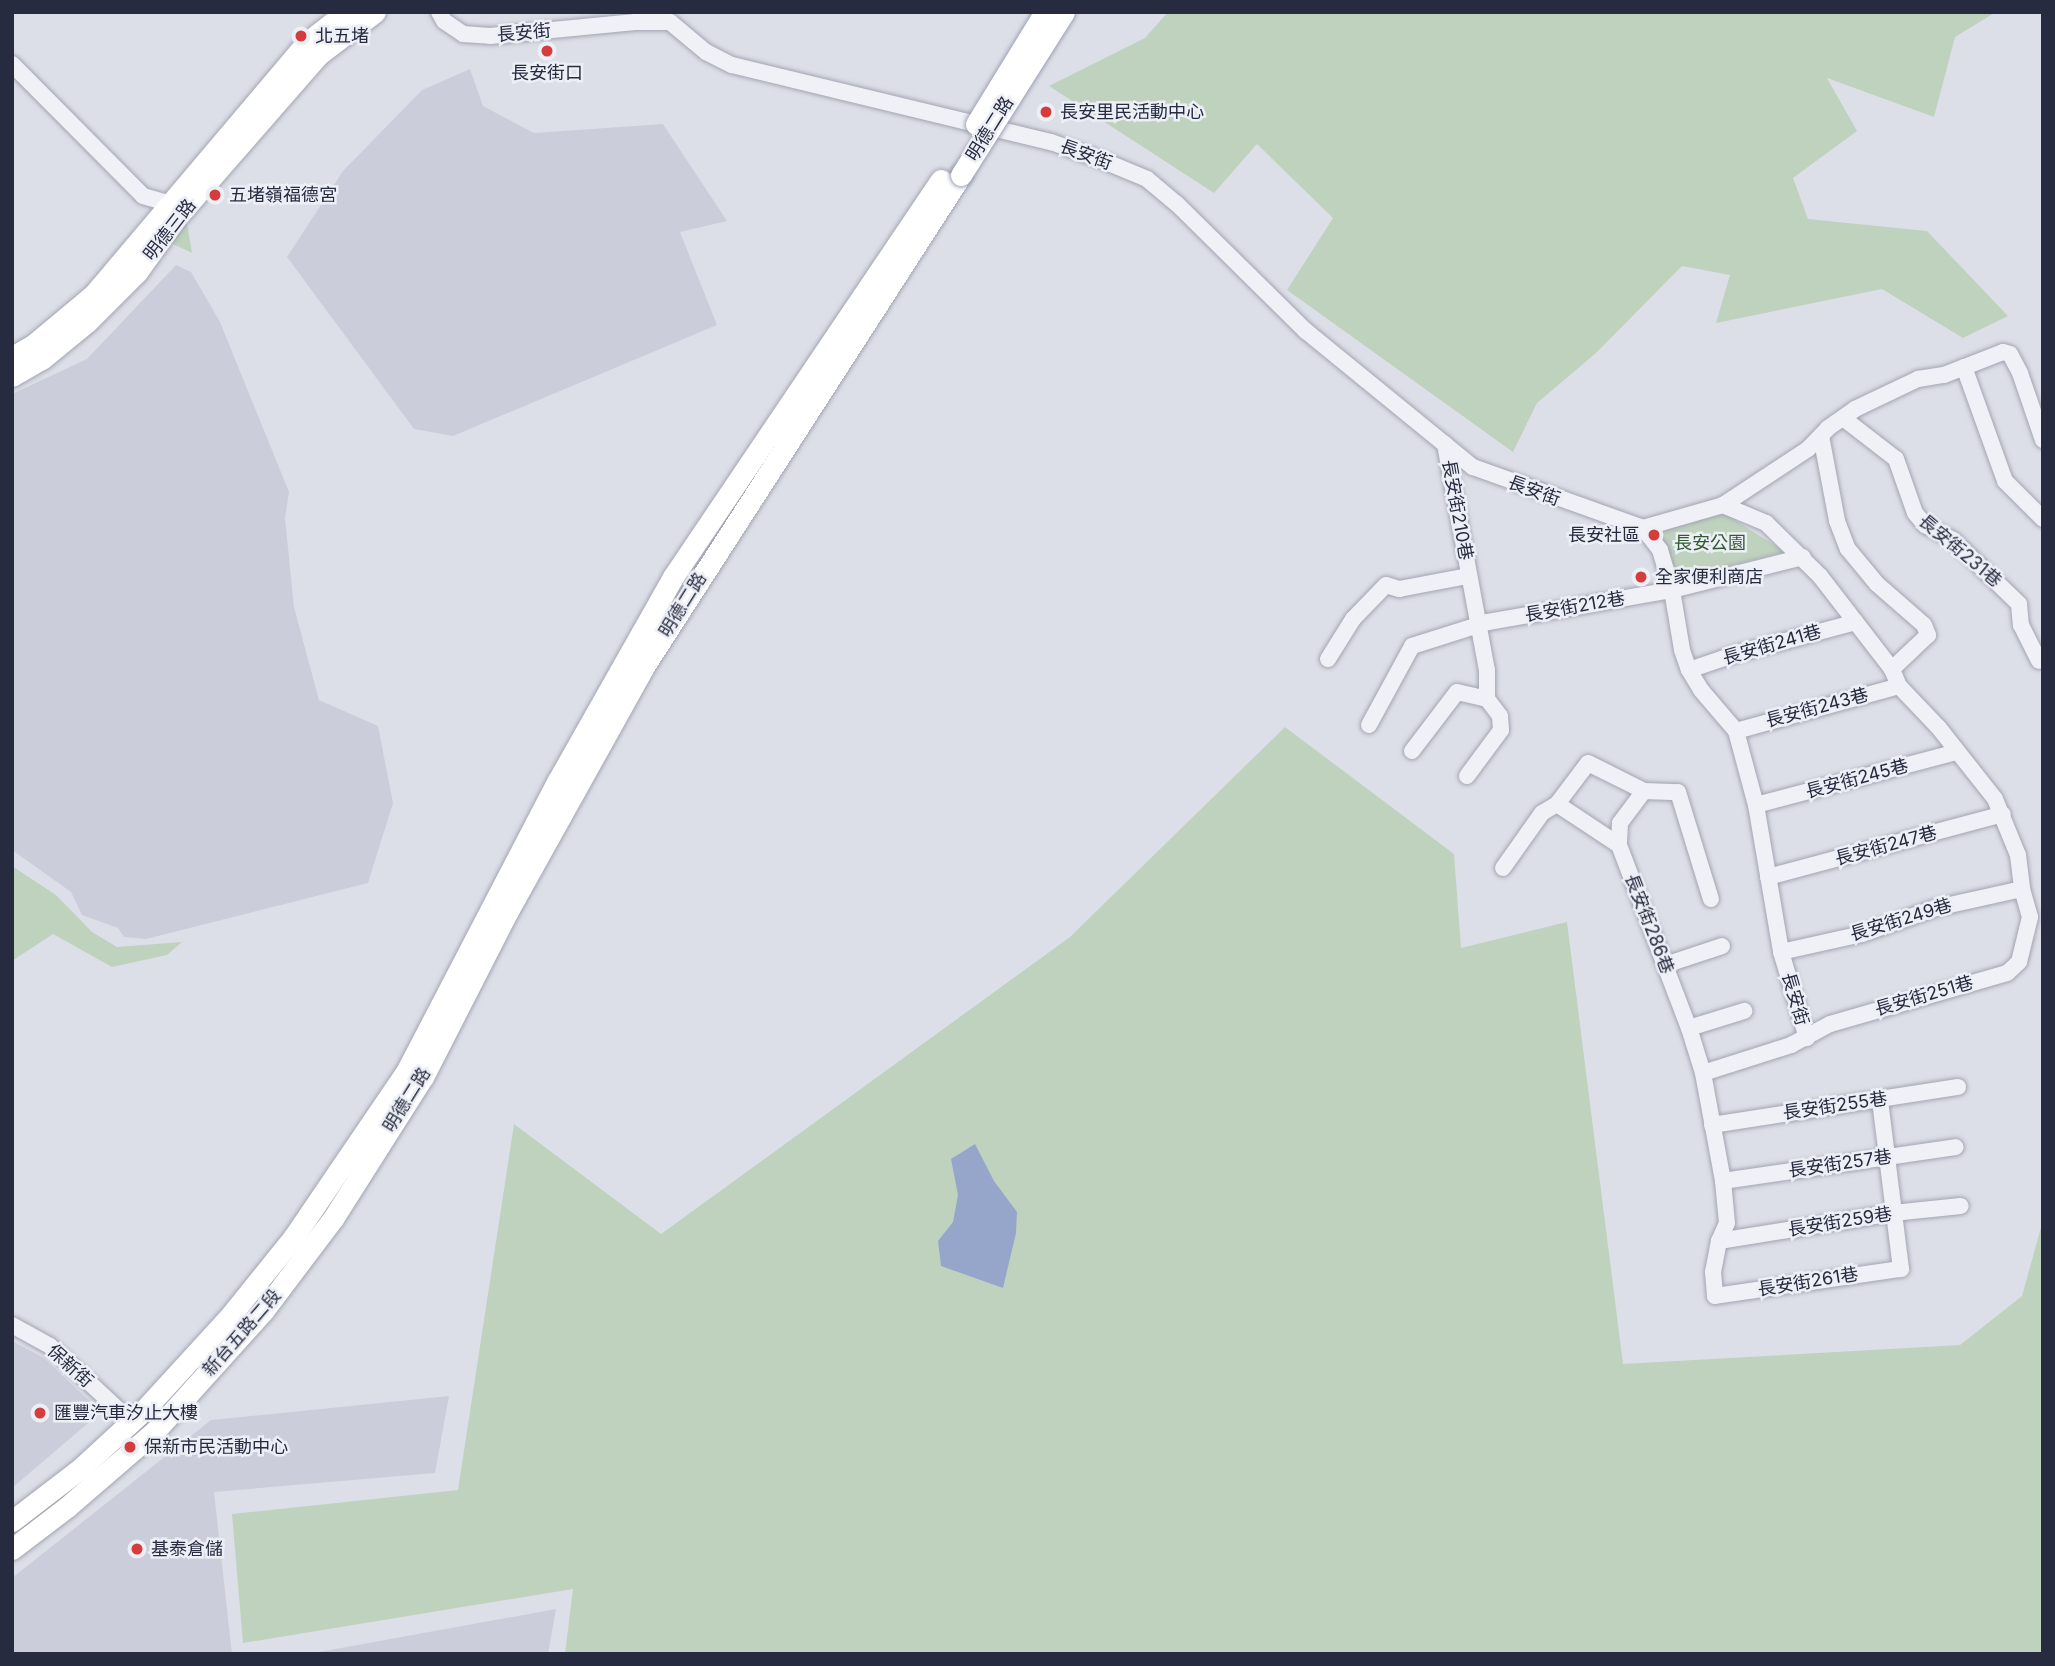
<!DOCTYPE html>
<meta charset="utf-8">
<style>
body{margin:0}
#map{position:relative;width:2055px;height:1666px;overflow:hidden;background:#dddfe8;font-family:Inter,"Noto Sans TC",sans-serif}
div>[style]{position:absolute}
.built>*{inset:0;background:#cbceda}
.green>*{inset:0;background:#bfd2be}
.water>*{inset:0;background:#96a6ca}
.roads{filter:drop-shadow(0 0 2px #a2a5b2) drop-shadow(0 0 2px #a2a5b2)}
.minor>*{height:16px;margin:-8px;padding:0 8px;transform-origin:8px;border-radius:8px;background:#f0f1f6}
.major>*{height:21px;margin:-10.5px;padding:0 10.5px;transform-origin:10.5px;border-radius:10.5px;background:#fff}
.bridges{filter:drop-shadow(0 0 2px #9ca1b4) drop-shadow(0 0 2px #9ca1b4)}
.major-bridge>*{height:21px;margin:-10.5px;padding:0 10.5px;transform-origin:10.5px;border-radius:10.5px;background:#fff}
.dots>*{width:19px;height:19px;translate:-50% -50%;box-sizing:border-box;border:4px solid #eceff5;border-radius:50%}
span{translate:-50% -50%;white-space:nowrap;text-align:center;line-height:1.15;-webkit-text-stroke:5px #eceff5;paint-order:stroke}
.street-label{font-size:18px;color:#262b3f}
.poi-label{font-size:18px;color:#262b3f}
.left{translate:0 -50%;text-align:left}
.right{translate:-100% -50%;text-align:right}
.park-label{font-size:18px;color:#335b32}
.frame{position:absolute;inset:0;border:14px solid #262b3f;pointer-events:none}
</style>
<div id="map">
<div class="built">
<i style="clip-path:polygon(470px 69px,483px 106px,534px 133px,663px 124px,727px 221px,680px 232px,717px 325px,453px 436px,414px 429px,287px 257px,343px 171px,422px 90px)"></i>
<i style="clip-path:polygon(176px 265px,191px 272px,220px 322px,289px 492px,285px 518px,294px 607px,319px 700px,378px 726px,393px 803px,368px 883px,146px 939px,124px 937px,118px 928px,82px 915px,71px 892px,12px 850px,12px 394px,87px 359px)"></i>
<i style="clip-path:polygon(12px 1341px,44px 1358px,101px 1412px,12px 1488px)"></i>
<i style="clip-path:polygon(449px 1396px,435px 1473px,214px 1492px,232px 1654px,12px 1654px,12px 1578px,211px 1420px)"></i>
<i style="clip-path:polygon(556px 1609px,548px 1654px,308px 1654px)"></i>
</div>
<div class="green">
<i style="clip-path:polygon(1168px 12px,1996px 12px,1955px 37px,1934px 117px,1827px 78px,1857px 131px,1793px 178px,1808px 219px,1927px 231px,2008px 316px,1963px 338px,1882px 289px,1716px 323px,1730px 275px,1682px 266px,1596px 353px,1537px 403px,1513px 452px,1287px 290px,1333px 218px,1257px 144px,1214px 193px,1049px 86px,1145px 38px)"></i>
<i style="clip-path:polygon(187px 223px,192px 253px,171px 243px)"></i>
<i style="clip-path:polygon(1722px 512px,1785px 552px,1672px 580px,1656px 530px)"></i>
<i style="clip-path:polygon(1285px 727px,1454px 854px,1461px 948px,1567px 922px,1623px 1364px,1960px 1345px,2022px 1296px,2043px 1220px,2043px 1654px,565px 1654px,573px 1589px,243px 1643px,232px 1514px,458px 1490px,514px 1124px,661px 1234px,1070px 937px)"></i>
<i style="clip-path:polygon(12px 866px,56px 895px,92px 932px,117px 947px,182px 942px,167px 955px,112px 967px,53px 934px,12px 961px)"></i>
</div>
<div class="water">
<i style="clip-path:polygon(975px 1144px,994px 1181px,1017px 1212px,1016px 1233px,1003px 1288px,941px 1266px,938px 1241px,953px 1222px,958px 1195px,951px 1159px)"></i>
</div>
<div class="roads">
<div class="minor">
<i style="left:439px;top:12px;width:10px;rotate:61deg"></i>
<i style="left:444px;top:21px;width:23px;rotate:34deg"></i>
<i style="left:463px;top:34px;width:27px;rotate:4deg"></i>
<i style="left:490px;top:36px;width:146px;rotate:-5.5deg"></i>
<i style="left:635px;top:22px;width:35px"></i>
<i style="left:670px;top:22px;width:47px;rotate:39.8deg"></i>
<i style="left:706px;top:52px;width:29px;rotate:27deg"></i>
<i style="left:732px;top:65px;width:328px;rotate:13.6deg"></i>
<i style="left:1051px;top:142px;width:51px;rotate:19.5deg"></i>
<i style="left:1099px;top:159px;width:52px;rotate:22.6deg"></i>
<i style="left:1147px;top:179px;width:39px;rotate:40deg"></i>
<i style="left:1177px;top:204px;width:181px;rotate:44.6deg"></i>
<i style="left:1306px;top:331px;width:215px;rotate:39.2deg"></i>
<i style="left:1473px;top:467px;width:181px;rotate:19.7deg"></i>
<i style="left:1643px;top:528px;width:83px;rotate:-16deg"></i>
<i style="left:1723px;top:505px;width:47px;rotate:22.7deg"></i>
<i style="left:1766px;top:523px;width:76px;rotate:44.5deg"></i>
<i style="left:1820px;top:576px;width:118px;rotate:52.3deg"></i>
<i style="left:1892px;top:669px;width:18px;rotate:68deg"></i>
<i style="left:1899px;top:686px;width:58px;rotate:46.4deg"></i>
<i style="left:1939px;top:728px;width:90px;rotate:51.7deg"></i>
<i style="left:1995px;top:799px;width:61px;rotate:67.7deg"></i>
<i style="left:2018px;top:855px;width:34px;rotate:83deg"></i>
<i style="left:2022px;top:889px;width:29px;rotate:74deg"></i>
<i style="left:2030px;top:917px;width:46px;rotate:103.7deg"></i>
<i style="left:2019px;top:962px;width:16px;rotate:137deg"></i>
<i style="left:2007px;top:973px;width:184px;rotate:163.9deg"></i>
<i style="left:1830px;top:1024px;width:44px;rotate:151.7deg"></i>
<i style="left:1791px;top:1045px;width:92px;rotate:162.3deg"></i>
<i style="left:12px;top:64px;width:186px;rotate:45.2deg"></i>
<i style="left:143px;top:196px;width:40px;rotate:16deg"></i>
<i style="left:1964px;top:367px;width:121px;rotate:70.2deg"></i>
<i style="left:2005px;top:481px;width:54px;rotate:45deg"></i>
<i style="left:1843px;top:418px;width:67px;rotate:37.7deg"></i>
<i style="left:1896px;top:459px;width:57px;rotate:70.6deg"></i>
<i style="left:1915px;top:513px;width:16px;rotate:50deg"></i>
<i style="left:1925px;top:525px;width:32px;rotate:28deg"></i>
<i style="left:1953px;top:540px;width:92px;rotate:44.1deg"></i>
<i style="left:2019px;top:604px;width:21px;rotate:85deg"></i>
<i style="left:2021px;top:625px;width:40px;rotate:63.4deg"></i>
<i style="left:1821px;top:436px;width:86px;rotate:79.3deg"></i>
<i style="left:1837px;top:521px;width:30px;rotate:69deg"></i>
<i style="left:1848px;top:549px;width:45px;rotate:50.4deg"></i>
<i style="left:1877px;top:584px;width:62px;rotate:41.1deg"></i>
<i style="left:1924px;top:625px;width:11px;rotate:68deg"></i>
<i style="left:1928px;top:635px;width:50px;rotate:136.6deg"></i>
<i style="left:1445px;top:444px;width:230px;rotate:79.5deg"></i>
<i style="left:1487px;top:670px;width:29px;rotate:90deg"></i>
<i style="left:1723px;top:505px;width:102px;rotate:-33.4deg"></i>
<i style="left:1808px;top:449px;width:29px;rotate:-46deg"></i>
<i style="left:1828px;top:428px;width:33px;rotate:-35deg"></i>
<i style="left:1855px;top:409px;width:70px;rotate:-25.5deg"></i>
<i style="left:1918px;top:379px;width:26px;rotate:-9deg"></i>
<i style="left:1944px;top:375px;width:63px;rotate:-21.3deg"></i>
<i style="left:2003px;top:352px;width:7px;rotate:16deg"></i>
<i style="left:2010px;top:354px;width:21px;rotate:62deg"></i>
<i style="left:2020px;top:373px;width:71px;rotate:71.1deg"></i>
<i style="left:1643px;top:528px;width:28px;rotate:52deg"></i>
<i style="left:1660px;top:550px;width:42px;rotate:73.3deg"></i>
<i style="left:1672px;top:590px;width:61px;rotate:80.5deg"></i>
<i style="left:1682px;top:650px;width:21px;rotate:71deg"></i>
<i style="left:1689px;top:670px;width:23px;rotate:59deg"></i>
<i style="left:1701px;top:690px;width:54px;rotate:49.5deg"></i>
<i style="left:1736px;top:731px;width:77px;rotate:74.9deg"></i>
<i style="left:1756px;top:805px;width:149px;rotate:80.3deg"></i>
<i style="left:1781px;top:952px;width:90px;rotate:73.2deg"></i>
<i style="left:1328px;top:659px;width:47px;rotate:-58deg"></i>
<i style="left:1353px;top:619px;width:47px;rotate:-45.9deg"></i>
<i style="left:1386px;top:585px;width:14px;rotate:17deg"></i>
<i style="left:1399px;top:589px;width:70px;rotate:-10.7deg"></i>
<i style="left:1689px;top:670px;width:50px;rotate:-18.8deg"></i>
<i style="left:1736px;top:654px;width:124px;rotate:-14.9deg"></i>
<i style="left:1369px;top:725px;width:90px;rotate:-61.4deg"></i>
<i style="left:1412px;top:646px;width:80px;rotate:-17.5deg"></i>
<i style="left:1488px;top:622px;width:187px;rotate:-9.9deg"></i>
<i style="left:1672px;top:590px;width:135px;rotate:-14.1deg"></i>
<i style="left:1736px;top:731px;width:169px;rotate:-15.4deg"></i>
<i style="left:1412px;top:751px;width:74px;rotate:-52.7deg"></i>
<i style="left:1457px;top:692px;width:31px;rotate:13deg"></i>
<i style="left:1467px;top:776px;width:57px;rotate:-53.5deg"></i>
<i style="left:1501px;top:730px;width:14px;rotate:-94deg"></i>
<i style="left:1500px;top:716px;width:21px;rotate:-127deg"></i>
<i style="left:1644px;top:791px;width:34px;rotate:2deg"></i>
<i style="left:1678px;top:792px;width:112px;rotate:72.9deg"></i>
<i style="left:1557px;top:804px;width:74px;rotate:33.5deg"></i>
<i style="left:1619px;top:845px;width:196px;rotate:69.1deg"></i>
<i style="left:1689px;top:1028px;width:47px;rotate:72.7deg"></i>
<i style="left:1703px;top:1073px;width:110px;rotate:79.5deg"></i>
<i style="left:1723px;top:1181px;width:42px;rotate:84.6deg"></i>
<i style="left:1727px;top:1223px;width:20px;rotate:114deg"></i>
<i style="left:1719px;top:1241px;width:32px;rotate:101deg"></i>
<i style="left:1713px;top:1272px;width:24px;rotate:85deg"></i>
<i style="left:1715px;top:1296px;width:188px;rotate:-8.3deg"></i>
<i style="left:1901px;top:1269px;width:170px;rotate:-97.1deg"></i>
<i style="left:1756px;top:805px;width:208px;rotate:-14.8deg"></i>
<i style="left:1503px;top:868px;width:67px;rotate:-54.7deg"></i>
<i style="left:1542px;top:813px;width:17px;rotate:-31deg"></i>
<i style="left:1557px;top:804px;width:51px;rotate:-52.9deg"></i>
<i style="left:1588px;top:763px;width:63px;rotate:26.6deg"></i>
<i style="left:1644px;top:791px;width:40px;rotate:127deg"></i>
<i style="left:1620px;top:823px;width:22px;rotate:93deg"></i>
<i style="left:1768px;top:877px;width:243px;rotate:-15deg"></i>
<i style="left:1781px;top:952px;width:83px;rotate:-12.5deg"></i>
<i style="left:1862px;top:934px;width:78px;rotate:-19.4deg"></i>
<i style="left:1936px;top:908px;width:88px;rotate:-12.5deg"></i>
<i style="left:1665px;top:965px;width:60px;rotate:-18.4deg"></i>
<i style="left:1689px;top:1028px;width:58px;rotate:-17.2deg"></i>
<i style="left:1712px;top:1125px;width:249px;rotate:-8.8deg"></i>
<i style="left:1723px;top:1181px;width:235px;rotate:-8.3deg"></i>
<i style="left:1719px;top:1241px;width:176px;rotate:-9.1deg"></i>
<i style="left:1893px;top:1213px;width:68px;rotate:-5.9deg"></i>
<i style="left:12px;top:1325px;width:43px;rotate:28.9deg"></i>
<i style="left:50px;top:1346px;width:100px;rotate:43deg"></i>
</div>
<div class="major">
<i style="left:12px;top:357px;width:24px;rotate:-30deg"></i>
<i style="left:33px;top:345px;width:80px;rotate:-39.9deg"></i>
<i style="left:94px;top:294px;width:329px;rotate:-49.8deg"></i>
<i style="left:306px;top:43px;width:51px;rotate:-37.8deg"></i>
<i style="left:12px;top:376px;width:34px;rotate:-30deg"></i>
<i style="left:42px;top:359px;width:58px;rotate:-39.4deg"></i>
<i style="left:87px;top:322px;width:71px;rotate:-45deg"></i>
<i style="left:137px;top:272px;width:67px;rotate:-54.2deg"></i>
<i style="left:176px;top:218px;width:216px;rotate:-48.9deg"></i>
<i style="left:318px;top:55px;width:71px;rotate:-37deg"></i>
<i style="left:12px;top:1521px;width:87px;rotate:-37.5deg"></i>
<i style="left:81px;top:1468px;width:86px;rotate:-42.6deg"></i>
<i style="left:144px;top:1410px;width:127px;rotate:-47.5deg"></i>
<i style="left:230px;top:1316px;width:100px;rotate:-51.1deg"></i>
<i style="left:293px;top:1238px;width:203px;rotate:-55.8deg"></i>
<i style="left:407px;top:1070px;width:325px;rotate:-62.5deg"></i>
<i style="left:557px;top:782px;width:236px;rotate:-60.5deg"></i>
<i style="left:673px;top:577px;width:479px;rotate:-56deg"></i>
<i style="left:12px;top:1549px;width:69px;rotate:-37.4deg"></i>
<i style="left:67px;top:1507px;width:116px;rotate:-40.8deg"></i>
<i style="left:155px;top:1431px;width:163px;rotate:-48deg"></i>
<i style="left:264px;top:1310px;width:116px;rotate:-53deg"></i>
<i style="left:334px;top:1217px;width:166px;rotate:-57.6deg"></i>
<i style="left:423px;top:1077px;width:186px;rotate:-62.9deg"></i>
<i style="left:508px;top:911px;width:278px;rotate:-60.9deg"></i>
<i style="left:643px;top:668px;width:587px;rotate:-57.18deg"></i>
</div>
</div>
<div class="bridges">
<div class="major-bridge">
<i style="left:976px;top:124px;width:132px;rotate:-58.4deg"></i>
<i style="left:961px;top:175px;width:193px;rotate:-57.7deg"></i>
</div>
</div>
<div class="dots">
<i style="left:301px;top:36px;background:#d43d3b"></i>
<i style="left:547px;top:51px;background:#d43d3b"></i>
<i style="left:1046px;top:112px;background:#d43d3b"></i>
<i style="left:215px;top:195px;background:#d43d3b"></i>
<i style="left:1654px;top:535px;background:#d43d3b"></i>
<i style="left:1641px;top:577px;background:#d43d3b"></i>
<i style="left:40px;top:1413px;background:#d43d3b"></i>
<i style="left:130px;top:1447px;background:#d43d3b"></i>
<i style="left:137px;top:1549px;background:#d43d3b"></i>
</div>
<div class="street-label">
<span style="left:524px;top:33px;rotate:-5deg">長安街</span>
<span style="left:990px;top:129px;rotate:-58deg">明德二路</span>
<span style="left:1086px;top:155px;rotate:20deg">長安街</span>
<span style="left:170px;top:230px;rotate:-52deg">明德三路</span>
<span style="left:1534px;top:491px;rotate:20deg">長安街</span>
<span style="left:1457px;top:510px;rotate:80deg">長安街210巷</span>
<span style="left:1960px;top:551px;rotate:40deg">長安街231巷</span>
<span style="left:683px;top:605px;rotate:-58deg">明德二路</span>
<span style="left:1575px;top:607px;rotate:-10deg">長安街212巷</span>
<span style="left:1772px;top:645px;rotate:-16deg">長安街241巷</span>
<span style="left:1817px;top:708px;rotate:-15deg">長安街243巷</span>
<span style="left:1857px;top:779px;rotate:-15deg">長安街245巷</span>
<span style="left:1886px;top:846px;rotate:-15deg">長安街247巷</span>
<span style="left:1901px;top:920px;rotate:-17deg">長安街249巷</span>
<span style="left:1649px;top:924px;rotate:69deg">長安街286巷</span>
<span style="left:1924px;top:996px;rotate:-16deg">長安街251巷</span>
<span style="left:1795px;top:999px;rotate:74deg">長安街</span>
<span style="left:407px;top:1100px;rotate:-58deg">明德二路</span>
<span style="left:1835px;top:1106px;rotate:-8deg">長安街255巷</span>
<span style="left:1840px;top:1164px;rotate:-8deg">長安街257巷</span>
<span style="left:1840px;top:1222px;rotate:-9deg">長安街259巷</span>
<span style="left:1808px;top:1282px;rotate:-9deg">長安街261巷</span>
<span style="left:242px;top:1333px;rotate:-49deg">新台五路二段</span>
<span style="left:70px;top:1366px;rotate:42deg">保新街</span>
</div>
<div class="poi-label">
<span class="left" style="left:315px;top:36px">北五堵</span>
<span style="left:547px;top:73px">長安街口</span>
<span class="left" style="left:1060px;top:112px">長安里民活動中心</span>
<span class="left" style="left:229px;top:195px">五堵嶺福德宮</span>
<span class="right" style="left:1640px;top:535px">長安社區</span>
<span class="left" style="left:1655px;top:577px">全家便利商店</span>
<span class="left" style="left:54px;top:1413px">匯豐汽車汐止大樓</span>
<span class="left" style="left:144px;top:1447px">保新市民活動中心</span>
<span class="left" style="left:151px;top:1549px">基泰倉儲</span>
</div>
<div class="park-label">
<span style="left:1710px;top:543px">長安公園</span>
</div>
<div class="frame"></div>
</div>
